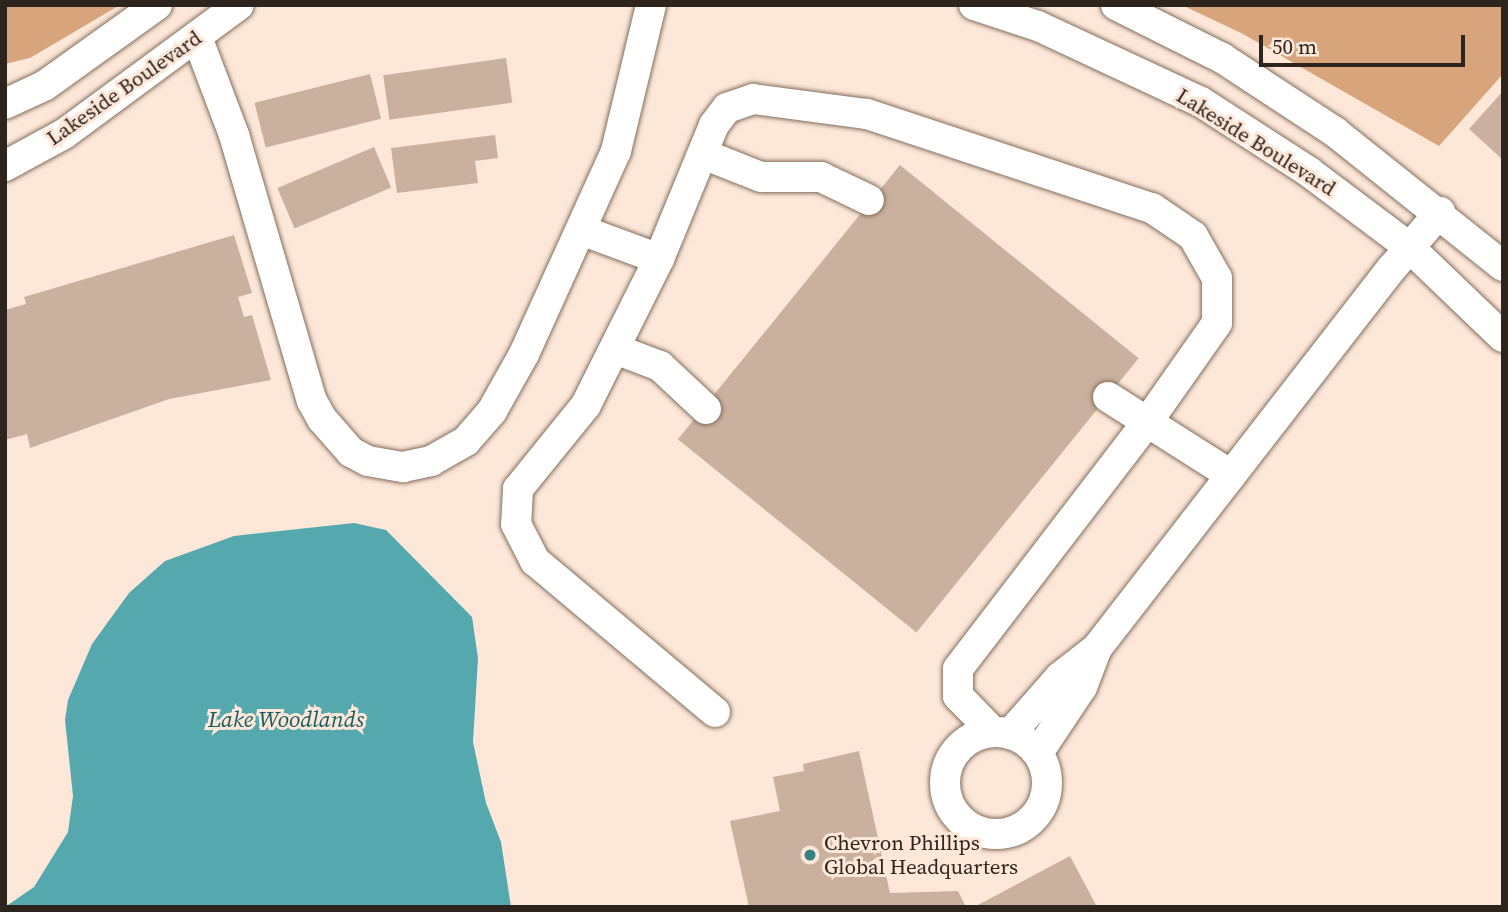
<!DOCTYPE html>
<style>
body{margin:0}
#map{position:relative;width:1508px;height:912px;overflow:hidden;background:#fce7d8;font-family:"Source Serif 4",serif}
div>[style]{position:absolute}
.forest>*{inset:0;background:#d8a47c}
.water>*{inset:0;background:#55a9ae}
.building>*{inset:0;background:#cab19f;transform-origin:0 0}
.roads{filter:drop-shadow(0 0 2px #846e5c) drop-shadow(0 0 2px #846e5c)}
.minor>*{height:30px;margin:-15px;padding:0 15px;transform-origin:15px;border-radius:15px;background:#fff}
.minor>.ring{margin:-15px;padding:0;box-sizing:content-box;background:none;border:30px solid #fff;border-radius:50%}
.dots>*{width:19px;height:19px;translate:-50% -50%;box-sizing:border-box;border:4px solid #fce7d8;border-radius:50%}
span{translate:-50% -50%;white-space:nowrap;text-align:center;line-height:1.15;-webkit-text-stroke:6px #fce7d8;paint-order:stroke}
.street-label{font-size:21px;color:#2d241d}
.poi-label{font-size:21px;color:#2d241d}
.left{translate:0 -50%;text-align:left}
.water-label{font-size:23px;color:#155c60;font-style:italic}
.frame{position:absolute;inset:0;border:7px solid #2d241d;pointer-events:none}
.scale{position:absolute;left:1259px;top:35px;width:206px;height:32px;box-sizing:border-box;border:4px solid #2d241d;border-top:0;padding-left:9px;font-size:21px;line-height:24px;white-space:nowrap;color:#2d241d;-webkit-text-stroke:5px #fce7d8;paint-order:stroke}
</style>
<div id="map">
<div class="forest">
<i style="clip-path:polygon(5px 5px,120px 5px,30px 58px,5px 64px)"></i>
<i style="clip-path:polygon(1182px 5px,1503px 5px,1503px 74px,1439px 146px,1243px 34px)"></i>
</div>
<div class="water">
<i style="clip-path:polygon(354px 523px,386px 530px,472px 617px,478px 658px,473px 742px,486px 803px,501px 842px,511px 907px,5px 907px,34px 887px,68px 832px,73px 796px,65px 720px,68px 700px,92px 644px,129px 593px,165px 561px,234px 536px)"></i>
</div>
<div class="building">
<i style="left:506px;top:58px;width:45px;height:124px;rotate:82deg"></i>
<i style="left:370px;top:74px;width:46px;height:119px;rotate:76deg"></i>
<i style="clip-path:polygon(1503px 91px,1503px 160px,1469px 129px)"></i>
<i style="clip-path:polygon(495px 135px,498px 158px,475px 161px,478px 183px,397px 193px,391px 148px)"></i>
<i style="left:374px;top:147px;width:44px;height:105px;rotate:67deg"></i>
<i style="left:900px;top:165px;width:307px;height:353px;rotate:39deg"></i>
<i style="clip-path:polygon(234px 235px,252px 293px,238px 297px,244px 317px,252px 315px,271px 380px,169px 399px,30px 448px,27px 434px,5px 440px,5px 310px,26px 304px,24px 297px)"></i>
<i style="clip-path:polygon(859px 751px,890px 893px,958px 891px,966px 907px,749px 907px,730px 821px,780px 811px,773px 777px,804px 771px,803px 764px)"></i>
<i style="clip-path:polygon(1070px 856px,1097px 907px,974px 907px)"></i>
</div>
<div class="roads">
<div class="minor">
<i style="left:974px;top:5px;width:67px;rotate:18.2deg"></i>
<i style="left:1038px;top:26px;width:180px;rotate:25deg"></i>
<i style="left:1201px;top:102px;width:129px;rotate:32.9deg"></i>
<i style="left:1309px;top:172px;width:125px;rotate:36.9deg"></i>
<i style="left:1409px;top:247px;width:130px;rotate:43.8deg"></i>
<i style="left:1116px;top:5px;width:119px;rotate:26.6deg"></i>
<i style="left:1222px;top:58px;width:135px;rotate:33.2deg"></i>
<i style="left:1335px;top:132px;width:215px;rotate:38.6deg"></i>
<i style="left:197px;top:37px;width:105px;rotate:69.3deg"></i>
<i style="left:234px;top:135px;width:277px;rotate:73.7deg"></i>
<i style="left:312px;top:401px;width:21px;rotate:61deg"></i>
<i style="left:322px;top:419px;width:44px;rotate:48.7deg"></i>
<i style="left:351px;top:452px;width:19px;rotate:28deg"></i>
<i style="left:368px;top:461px;width:36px;rotate:10deg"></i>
<i style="left:403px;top:467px;width:29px;rotate:-12deg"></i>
<i style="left:431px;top:461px;width:40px;rotate:-29.7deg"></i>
<i style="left:466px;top:441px;width:40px;rotate:-49deg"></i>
<i style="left:492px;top:411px;width:65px;rotate:-60.7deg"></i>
<i style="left:524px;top:354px;width:223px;rotate:-65.6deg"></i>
<i style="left:616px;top:151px;width:150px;rotate:-76.5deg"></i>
<i style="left:5px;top:104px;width:43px;rotate:-24.8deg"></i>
<i style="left:44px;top:86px;width:139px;rotate:-35.6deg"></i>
<i style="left:703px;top:154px;width:62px;rotate:21.6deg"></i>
<i style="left:761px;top:177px;width:60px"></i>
<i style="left:821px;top:177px;width:53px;rotate:25.6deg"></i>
<i style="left:5px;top:166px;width:67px;rotate:-28.5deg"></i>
<i style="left:64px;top:134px;width:217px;rotate:-36.4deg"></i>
<i style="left:581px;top:230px;width:83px;rotate:20.4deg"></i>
<i style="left:659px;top:259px;width:145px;rotate:-67.7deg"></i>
<i style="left:714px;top:125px;width:21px;rotate:-53deg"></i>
<i style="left:727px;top:108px;width:28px;rotate:-19deg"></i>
<i style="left:753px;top:99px;width:115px;rotate:7.5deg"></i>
<i style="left:867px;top:114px;width:300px;rotate:18.3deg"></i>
<i style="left:1152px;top:208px;width:50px;rotate:34.3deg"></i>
<i style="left:1193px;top:236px;width:48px;rotate:60.3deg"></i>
<i style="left:1217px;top:278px;width:45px;rotate:90deg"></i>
<i style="left:1217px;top:323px;width:120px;rotate:125.1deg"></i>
<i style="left:1148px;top:421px;width:312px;rotate:127.5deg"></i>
<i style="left:958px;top:669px;width:27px;rotate:90deg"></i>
<i style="left:958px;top:696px;width:50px;rotate:45.8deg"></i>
<i style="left:659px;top:259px;width:163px;rotate:116.6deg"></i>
<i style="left:586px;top:405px;width:108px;rotate:129deg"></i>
<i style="left:518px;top:489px;width:35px;rotate:93deg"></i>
<i style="left:516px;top:524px;width:42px;rotate:62.8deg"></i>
<i style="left:535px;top:561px;width:235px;rotate:40deg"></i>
<i style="left:615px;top:349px;width:48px;rotate:20.7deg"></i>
<i style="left:660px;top:366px;width:63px;rotate:43.1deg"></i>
<i style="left:1108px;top:397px;width:146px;rotate:32.4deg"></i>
<i class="ring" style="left:945px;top:732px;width:72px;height:72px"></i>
<i style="left:1010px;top:734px;width:76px;rotate:-48.7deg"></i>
<i style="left:1060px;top:677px;width:47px;rotate:-38.1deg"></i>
<i style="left:1097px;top:648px;width:481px;rotate:-52.2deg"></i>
<i style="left:1392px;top:268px;width:74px;rotate:-49.4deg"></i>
<i style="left:1038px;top:753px;width:79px;rotate:-56.3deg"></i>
<i style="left:1082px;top:687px;width:42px;rotate:-69deg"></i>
</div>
</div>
<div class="dots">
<i style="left:810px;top:855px;background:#378084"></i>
</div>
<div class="street-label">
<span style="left:124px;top:88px;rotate:-35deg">Lakeside Boulevard</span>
<span style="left:1256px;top:142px;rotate:32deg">Lakeside Boulevard</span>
</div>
<div class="poi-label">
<span class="left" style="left:824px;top:855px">Chevron Phillips<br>Global Headquarters</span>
</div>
<div class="water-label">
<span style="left:286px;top:719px">Lake Woodlands</span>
</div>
<div class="frame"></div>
<div class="scale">50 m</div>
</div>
